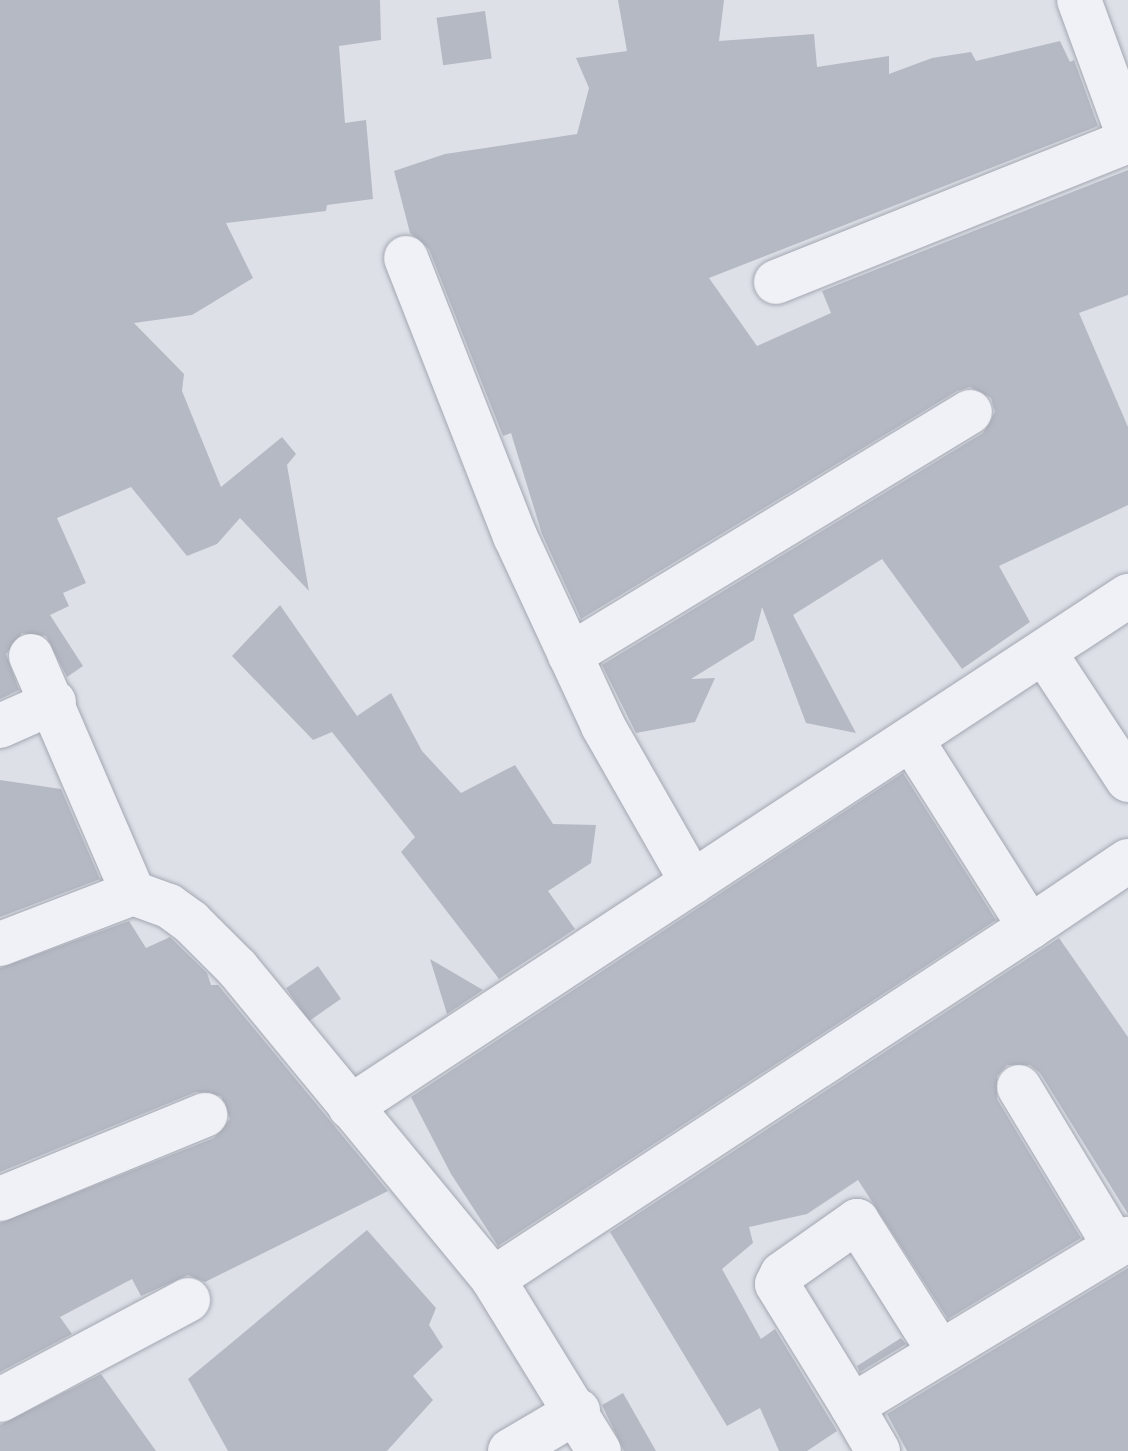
<!DOCTYPE html>
<style>
body{margin:0}
#map{position:relative;width:1128px;height:1451px;overflow:hidden;background:#dde0e7;font-family:Manrope,sans-serif}
div>[style]{position:absolute}
.building>*{inset:0;background:#b5b9c4;transform-origin:0 0}
.roads{filter:drop-shadow(0 0 2px #a3a7b1) drop-shadow(0 0 2px #a3a7b1)}
.minor>*{height:44px;margin:-22px;padding:0 22px;transform-origin:22px;border-radius:22px;background:#f0f1f6}
span{translate:-50% -50%;white-space:nowrap;text-align:center;line-height:1.15;-webkit-text-stroke:8px #edeff5;paint-order:stroke}
</style>
<div id="map">
<div class="building">
<i style="clip-path:polygon(0 0,380px 0,381px 40px,339px 46px,345px 123px,366px 120px,373px 199px,327px 205px,326px 211px,226px 223px,253px 278px,192px 315px,134px 323px,184px 374px,182px 391px,221px 487px,282px 437px,296px 454px,287px 465px,309px 591px,240px 518px,217px 544px,187px 556px,131px 487px,57px 518px,86px 583px,63px 593px,69px 606px,50px 615px,83px 666px,67px 677px,46px 636px,22px 633px,6px 654px,19px 690px,0 699px)"></i>
<i style="clip-path:polygon(618px 0,724px 0,719px 41px,814px 34px,817px 67px,889px 56px,889px 74px,932px 58px,971px 52px,976px 61px,1060px 41px,1070px 62px,1074px 60px,1098px 126px,709px 278px,757px 346px,831px 313px,822px 291px,1128px 170px,1128px 295px,1079px 313px,1128px 427px,1128px 505px,999px 566px,1030px 622px,962px 669px,882px 559px,793px 615px,856px 733px,806px 723px,762px 607px,754px 640px,691px 679px,715px 678px,695px 722px,636px 733px,602px 665px,983px 433px,995px 412px,991px 398px,970px 387px,957px 391px,581px 619px,542px 534px,511px 433px,503px 436px,429px 249px,410px 233px,394px 171px,445px 154px,577px 134px,589px 88px,576px 58px,627px 51px)"></i>
<i style="left:485px;top:11px;width:48px;height:49px;rotate:82deg"></i>
<i style="clip-path:polygon(280px 605px,357px 716px,391px 693px,422px 751px,461px 793px,515px 765px,553px 824px,596px 825px,591px 863px,548px 891px,575px 929px,499px 979px,401px 852px,415px 837px,332px 732px,313px 740px,232px 656px)"></i>
<i style="clip-path:polygon(903px 773px,996px 920px,498px 1246px,451px 1174px,411px 1097px)"></i>
<i style="clip-path:polygon(0 780px,61px 789px,100px 879px,0 917px)"></i>
<i style="clip-path:polygon(129px 921px,146px 948px,170px 937px,207px 973px,211px 985px,218px 985px,388px 1191px,205px 1282px,188px 1275px,141px 1296px,132px 1279px,60px 1317px,72px 1334px,0 1372px,0 1223px,214px 1138px,230px 1119px,221px 1096px,196px 1092px,0 1172px,0 968px)"></i>
<i style="clip-path:polygon(1059px 938px,1128px 1037px,1128px 1214px,1040px 1073px,1030px 1065px,1007px 1065px,997px 1076px,997px 1099px,1081px 1238px,948px 1319px,858px 1180px,807px 1214px,749px 1227px,753px 1243px,722px 1269px,761px 1339px,775px 1329px,837px 1431px,807px 1451px,779px 1451px,760px 1408px,727px 1426px,610px 1232px)"></i>
<i style="clip-path:polygon(430px 959px,483px 990px,447px 1014px)"></i>
<i style="left:318px;top:966px;width:40px;height:39px;rotate:55deg"></i>
<i style="clip-path:polygon(367px 1230px,436px 1308px,429px 1325px,443px 1347px,413px 1376px,433px 1400px,387px 1451px,228px 1451px,188px 1379px)"></i>
<i style="clip-path:polygon(1128px 1268px,1128px 1451px,907px 1451px,887px 1414px)"></i>
<i style="clip-path:polygon(901px 1338px,906px 1344px,860px 1372px,857px 1366px)"></i>
<i style="clip-path:polygon(101px 1374px,156px 1451px,0 1451px,0 1425px)"></i>
<i style="clip-path:polygon(623px 1393px,656px 1451px,624px 1451px,602px 1405px)"></i>
</div>
<div class="roads">
<div class="minor">
<i style="left:1079px;top:0;width:143px;rotate:69.9deg"></i>
<i style="left:406px;top:258px;width:299px;rotate:68.6deg"></i>
<i style="left:515px;top:536px;width:209px;rotate:65.1deg"></i>
<i style="left:603px;top:726px;width:180px;rotate:60.3deg"></i>
<i style="left:776px;top:282px;width:379px;rotate:-21.8deg"></i>
<i style="left:1044px;top:652px;width:153px;rotate:56.7deg"></i>
<i style="left:570px;top:655px;width:468px;rotate:-31.3deg"></i>
<i style="left:31px;top:656px;width:258px;rotate:66.7deg"></i>
<i style="left:0;top:726px;width:59px;rotate:-24deg"></i>
<i style="left:1030px;top:927px;width:118px;rotate:-34deg"></i>
<i style="left:0;top:944px;width:142px;rotate:-21deg"></i>
<i style="left:133px;top:893px;width:38px;rotate:20deg"></i>
<i style="left:169px;top:906px;width:27px;rotate:36deg"></i>
<i style="left:191px;top:922px;width:65px;rotate:45deg"></i>
<i style="left:237px;top:968px;width:403px;rotate:50.5deg"></i>
<i style="left:493px;top:1279px;width:202px;rotate:58.4deg"></i>
<i style="left:1019px;top:1087px;width:186px;rotate:58.9deg"></i>
<i style="left:350px;top:1107px;width:931px;rotate:-33.3deg"></i>
<i style="left:0;top:1199px;width:222px;rotate:-22.3deg"></i>
<i style="left:493px;top:1279px;width:642px;rotate:-33.24deg"></i>
<i style="left:1030px;top:927px;width:219px;rotate:-122.3deg"></i>
<i style="left:0;top:1400px;width:213px;rotate:-28deg"></i>
<i style="left:852px;top:1406px;width:143px;rotate:-121.6deg"></i>
<i style="left:777px;top:1284px;width:11px;rotate:-63deg"></i>
<i style="left:782px;top:1274px;width:92px;rotate:-35.2deg"></i>
<i style="left:857px;top:1221px;width:151px;rotate:57.7deg"></i>
<i style="left:510px;top:1451px;width:79px;rotate:-30.5deg"></i>
<i style="left:878px;top:1451px;width:52px;rotate:-120deg"></i>
<i style="left:852px;top:1406px;width:323px;rotate:-31.2deg"></i>
</div>
</div>
</div>
